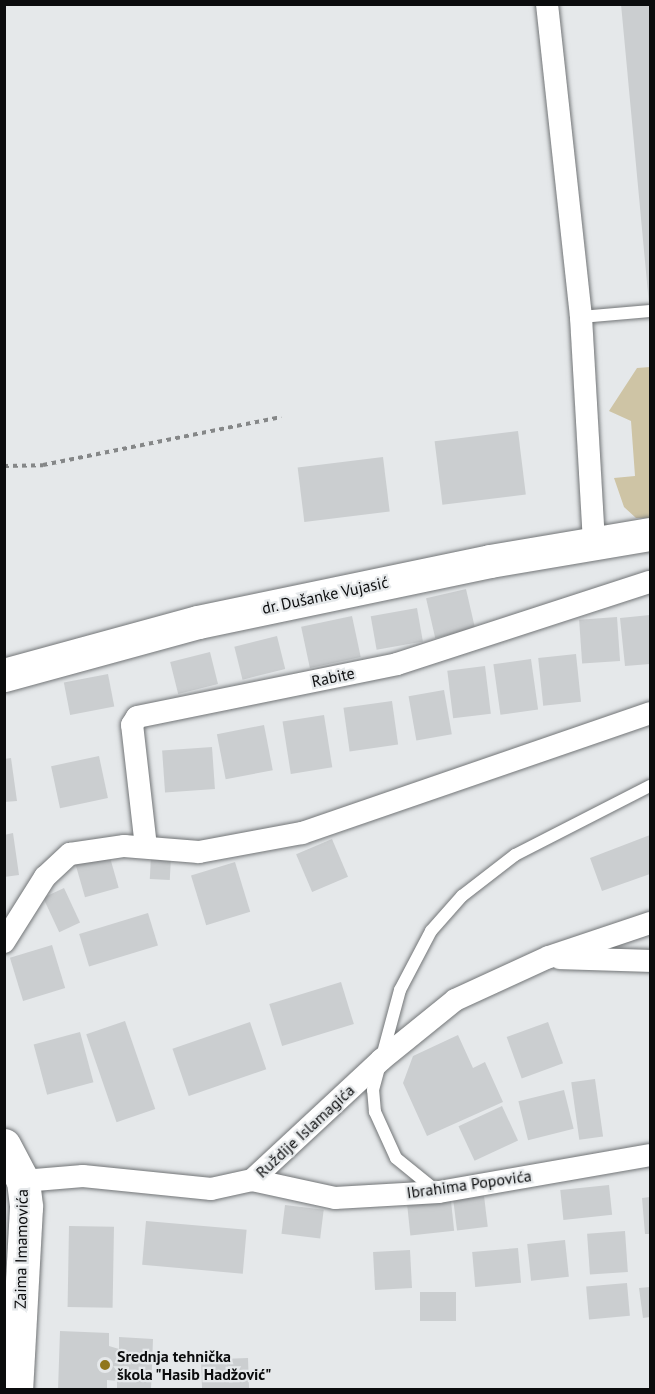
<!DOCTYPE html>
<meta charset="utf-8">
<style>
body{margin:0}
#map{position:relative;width:655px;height:1394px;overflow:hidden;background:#e5e8ea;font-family:"PT Sans",sans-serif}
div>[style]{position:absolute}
.green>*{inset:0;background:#cec4a5}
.building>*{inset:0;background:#cbced0;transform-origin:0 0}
.path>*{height:4px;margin-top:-2px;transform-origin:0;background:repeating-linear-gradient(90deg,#858788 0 4.5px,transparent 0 9px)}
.roads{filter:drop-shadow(0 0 2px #727577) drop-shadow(0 0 2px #727577)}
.lane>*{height:12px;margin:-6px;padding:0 6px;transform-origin:6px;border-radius:6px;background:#fff}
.street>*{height:22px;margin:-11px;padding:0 11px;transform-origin:11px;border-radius:11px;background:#fff}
.secondary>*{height:33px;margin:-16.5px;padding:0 16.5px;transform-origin:16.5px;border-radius:16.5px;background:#fff}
.dots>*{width:16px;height:16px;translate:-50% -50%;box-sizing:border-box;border:3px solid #e5e8ea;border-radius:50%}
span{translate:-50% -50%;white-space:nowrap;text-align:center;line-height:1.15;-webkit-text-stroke:4.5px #e5e8ea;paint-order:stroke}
.street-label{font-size:16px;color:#0b0c0d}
.poi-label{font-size:16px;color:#0b0c0d;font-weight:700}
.left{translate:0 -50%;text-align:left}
.frame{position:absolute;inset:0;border:6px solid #0b0c0d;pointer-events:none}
</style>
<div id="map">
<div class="green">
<i style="clip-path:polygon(650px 367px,650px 518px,636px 518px,624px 507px,614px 478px,635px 476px,631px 421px,609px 411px,637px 368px)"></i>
</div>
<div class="building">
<i style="clip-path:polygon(621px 4px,650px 4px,650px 304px,649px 304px)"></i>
<i style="left:518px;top:431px;width:64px;height:84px;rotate:83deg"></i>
<i style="left:383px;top:457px;width:55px;height:86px;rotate:83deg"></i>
<i style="left:466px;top:589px;width:41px;height:41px;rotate:77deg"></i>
<i style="left:417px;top:608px;width:34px;height:47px;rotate:80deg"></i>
<i style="clip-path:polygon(650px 615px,650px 664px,625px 666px,620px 618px)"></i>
<i style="left:352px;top:616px;width:42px;height:52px;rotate:78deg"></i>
<i style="left:617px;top:617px;width:44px;height:38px;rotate:86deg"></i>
<i style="left:277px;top:636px;width:34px;height:44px;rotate:76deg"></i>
<i style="left:210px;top:652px;width:33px;height:41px;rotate:76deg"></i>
<i style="left:576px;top:654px;width:48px;height:38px;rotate:84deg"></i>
<i style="left:531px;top:659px;width:51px;height:38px;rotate:82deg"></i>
<i style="left:485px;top:666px;width:48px;height:38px;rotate:83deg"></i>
<i style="left:108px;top:674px;width:33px;height:45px;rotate:79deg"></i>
<i style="left:444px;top:690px;width:45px;height:36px;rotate:80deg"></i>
<i style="left:392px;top:701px;width:44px;height:49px;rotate:82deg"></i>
<i style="left:324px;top:715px;width:53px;height:42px;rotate:81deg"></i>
<i style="left:264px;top:725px;width:46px;height:48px;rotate:79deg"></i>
<i style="left:212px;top:747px;width:42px;height:50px;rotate:86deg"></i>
<i style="left:99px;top:756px;width:43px;height:49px;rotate:78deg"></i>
<i style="clip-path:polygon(11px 758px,17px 801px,4px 802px,4px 759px)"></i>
<i style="clip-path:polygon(13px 833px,19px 875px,4px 877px,4px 835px)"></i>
<i style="clip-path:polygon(650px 835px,650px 874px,602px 891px,590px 858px)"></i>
<i style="left:332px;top:839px;width:41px;height:39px;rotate:67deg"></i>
<i style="left:109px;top:854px;width:35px;height:35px;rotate:74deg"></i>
<i style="left:151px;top:856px;width:20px;height:23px;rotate:3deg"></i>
<i style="left:235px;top:862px;width:52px;height:46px;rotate:73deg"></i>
<i style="left:64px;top:888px;width:38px;height:23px;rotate:65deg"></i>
<i style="left:148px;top:913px;width:34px;height:72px;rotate:73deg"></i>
<i style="left:52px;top:945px;width:45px;height:44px;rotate:73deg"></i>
<i style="left:341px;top:982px;width:44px;height:75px;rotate:73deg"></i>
<i style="left:125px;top:1021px;width:93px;height:41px;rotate:71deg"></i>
<i style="left:250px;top:1022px;width:50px;height:82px;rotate:71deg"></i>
<i style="left:548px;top:1022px;width:44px;height:44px;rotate:70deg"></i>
<i style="left:80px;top:1032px;width:52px;height:48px;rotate:75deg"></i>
<i style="clip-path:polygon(458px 1035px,473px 1068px,485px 1062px,503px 1102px,427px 1136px,403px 1083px,413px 1056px)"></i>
<i style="left:595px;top:1079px;width:58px;height:24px;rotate:82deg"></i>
<i style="left:564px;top:1090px;width:40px;height:47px;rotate:76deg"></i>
<i style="left:502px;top:1106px;width:38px;height:48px;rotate:65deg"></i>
<i style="left:609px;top:1185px;width:30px;height:49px;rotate:84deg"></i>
<i style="left:484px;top:1196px;width:31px;height:31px;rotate:83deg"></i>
<i style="clip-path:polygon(650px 1197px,650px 1234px,645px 1234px,642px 1198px)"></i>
<i style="left:451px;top:1201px;width:30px;height:44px;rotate:84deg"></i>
<i style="left:285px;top:1205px;width:39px;height:29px;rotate:7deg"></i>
<i style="left:146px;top:1221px;width:101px;height:44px;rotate:5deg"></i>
<i style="left:69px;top:1226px;width:45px;height:81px;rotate:1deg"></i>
<i style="left:625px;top:1231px;width:41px;height:38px;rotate:86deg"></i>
<i style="left:565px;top:1240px;width:37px;height:38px;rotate:84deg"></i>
<i style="left:518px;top:1248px;width:35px;height:46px;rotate:85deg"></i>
<i style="left:410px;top:1250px;width:38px;height:37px;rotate:87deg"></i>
<i style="left:627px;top:1283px;width:33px;height:41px;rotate:85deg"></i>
<i style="clip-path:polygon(650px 1287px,650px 1317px,643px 1318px,639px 1288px)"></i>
<i style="left:420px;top:1292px;width:36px;height:29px"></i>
<i style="clip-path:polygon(60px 1331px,109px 1333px,109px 1346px,119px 1349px,119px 1337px,153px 1339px,151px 1390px,117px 1390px,117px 1381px,107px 1380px,107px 1390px,58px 1390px)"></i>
<i style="left:248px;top:1358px;width:32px;height:47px;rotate:88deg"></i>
</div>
<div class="path">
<i style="left:4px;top:466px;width:39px;rotate:-1deg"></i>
<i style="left:43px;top:465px;width:243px;rotate:-11.4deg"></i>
</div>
<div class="roads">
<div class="lane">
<i style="left:581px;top:317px;width:69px;rotate:-5deg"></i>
<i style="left:434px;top:1189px;width:49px;rotate:-140.8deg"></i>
<i style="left:396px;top:1158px;width:51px;rotate:-114.5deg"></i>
<i style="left:375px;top:1112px;width:22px;rotate:-95deg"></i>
<i style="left:373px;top:1090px;width:104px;rotate:-74.9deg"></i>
<i style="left:400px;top:990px;width:67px;rotate:-62.3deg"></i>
<i style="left:431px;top:931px;width:47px;rotate:-48.5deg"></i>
<i style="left:462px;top:896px;width:67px;rotate:-37.7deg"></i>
<i style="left:515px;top:855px;width:152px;rotate:-27.1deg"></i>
</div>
<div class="street">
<i style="left:547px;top:4px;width:315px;rotate:83.8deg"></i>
<i style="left:581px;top:317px;width:225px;rotate:86.7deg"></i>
<i style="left:146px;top:847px;width:123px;rotate:-96.5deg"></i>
<i style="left:132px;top:725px;width:9px;rotate:-58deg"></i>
<i style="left:137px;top:717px;width:265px;rotate:-11.5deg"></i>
<i style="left:397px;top:664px;width:266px;rotate:-18deg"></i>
<i style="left:4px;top:942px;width:77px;rotate:-57.8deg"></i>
<i style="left:45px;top:877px;width:34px;rotate:-43deg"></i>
<i style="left:70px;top:854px;width:55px;rotate:-8.4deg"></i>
<i style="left:124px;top:846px;width:75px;rotate:4.6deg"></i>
<i style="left:199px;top:852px;width:105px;rotate:-10.5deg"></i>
<i style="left:302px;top:833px;width:368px;rotate:-19deg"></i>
<i style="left:560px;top:958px;width:90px;rotate:1.9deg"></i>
<i style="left:252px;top:1180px;width:85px;rotate:12.2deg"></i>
<i style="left:335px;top:1198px;width:104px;rotate:-3.3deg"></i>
<i style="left:439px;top:1192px;width:214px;rotate:-9.9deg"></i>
<i style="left:23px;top:1181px;width:60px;rotate:-4.8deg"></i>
<i style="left:83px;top:1176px;width:129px;rotate:5.8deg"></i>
<i style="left:211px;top:1189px;width:42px;rotate:-12.4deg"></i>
<i style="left:252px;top:1180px;width:176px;rotate:-42.9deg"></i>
<i style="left:381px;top:1060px;width:95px;rotate:-39deg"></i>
<i style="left:455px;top:1000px;width:103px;rotate:-24.6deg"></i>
<i style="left:549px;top:957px;width:107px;rotate:-18.6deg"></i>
</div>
<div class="secondary">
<i style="left:4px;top:675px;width:201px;rotate:-15.3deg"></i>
<i style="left:198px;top:622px;width:298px;rotate:-11.8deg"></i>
<i style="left:490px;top:561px;width:162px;rotate:-9.6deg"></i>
<i style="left:4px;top:1145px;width:41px;rotate:62.2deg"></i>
<i style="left:23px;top:1181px;width:26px;rotate:83deg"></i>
<i style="left:26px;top:1207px;width:183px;rotate:93.1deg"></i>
</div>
</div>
<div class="dots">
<i style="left:105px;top:1365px;background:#90761b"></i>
</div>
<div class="street-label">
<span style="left:325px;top:595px;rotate:-12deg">dr. Dušanke Vujasić</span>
<span style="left:333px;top:677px;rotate:-12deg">Rabite</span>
<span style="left:305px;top:1131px;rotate:-43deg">Ruždije Islamagića</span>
<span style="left:469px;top:1184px;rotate:-8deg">Ibrahima Popovića</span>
<span style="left:21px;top:1249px;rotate:-89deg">Zaima Imamovića</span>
</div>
<div class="poi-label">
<span class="left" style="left:117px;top:1365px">Srednja tehnička<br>škola "Hasib Hadžović"</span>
</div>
<div class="frame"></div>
</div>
